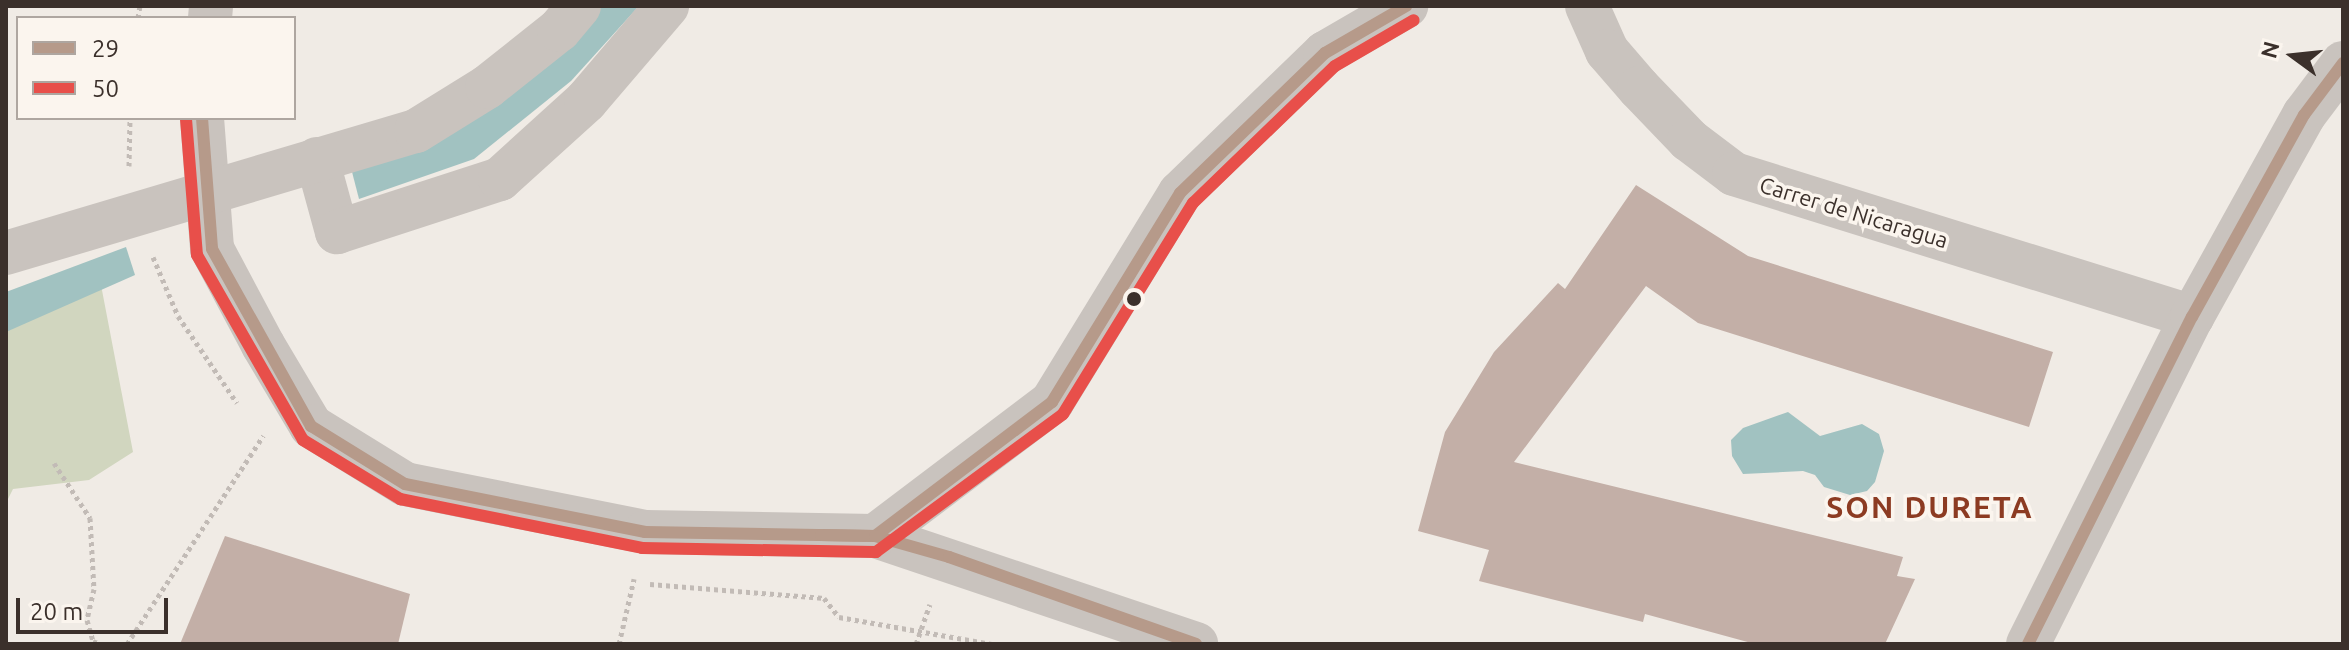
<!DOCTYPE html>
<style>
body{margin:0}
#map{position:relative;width:2349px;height:650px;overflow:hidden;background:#f0ebe5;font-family:Ubuntu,sans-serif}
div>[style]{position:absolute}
.green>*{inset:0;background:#d1d6bf}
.water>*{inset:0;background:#a1c2c1}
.building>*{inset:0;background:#c3afa7}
.path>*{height:5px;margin-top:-2.5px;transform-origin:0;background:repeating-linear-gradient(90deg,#c2bbb6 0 4px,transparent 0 8px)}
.minor>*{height:44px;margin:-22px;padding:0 22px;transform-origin:22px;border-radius:22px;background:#c9c3be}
.bus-1>*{height:12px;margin:-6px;padding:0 6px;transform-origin:6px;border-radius:6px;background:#b69a8a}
.bus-2>*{height:12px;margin:-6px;padding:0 6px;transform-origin:6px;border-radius:6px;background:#e84f4a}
.dots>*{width:22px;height:22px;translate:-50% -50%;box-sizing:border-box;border:4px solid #fbf5ee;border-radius:50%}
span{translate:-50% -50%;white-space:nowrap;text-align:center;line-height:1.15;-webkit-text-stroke:7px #fbf5ee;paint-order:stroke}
.street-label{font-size:22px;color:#3b302b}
.district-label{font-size:30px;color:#8c3b22;font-weight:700;letter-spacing:2px}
.frame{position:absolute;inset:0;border:8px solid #3b302b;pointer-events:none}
.legend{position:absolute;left:16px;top:16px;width:280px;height:104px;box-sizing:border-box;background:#fbf5ee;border:2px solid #aea6a0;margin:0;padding:10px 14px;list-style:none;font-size:24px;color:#3b302b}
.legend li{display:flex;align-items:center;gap:16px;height:40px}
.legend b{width:40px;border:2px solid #aea6a0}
.north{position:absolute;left:2253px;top:16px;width:80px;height:80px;-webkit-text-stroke:6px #fbf5ee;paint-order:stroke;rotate:285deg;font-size:22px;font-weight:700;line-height:32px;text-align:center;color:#3b302b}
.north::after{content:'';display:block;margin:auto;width:28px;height:36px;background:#3b302b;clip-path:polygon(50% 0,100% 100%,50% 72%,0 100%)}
.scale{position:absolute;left:16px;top:598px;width:152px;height:36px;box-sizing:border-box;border:4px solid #3b302b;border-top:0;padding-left:10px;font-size:24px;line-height:28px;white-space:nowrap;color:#3b302b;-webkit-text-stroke:6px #fbf5ee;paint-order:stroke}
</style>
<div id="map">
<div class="green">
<i style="clip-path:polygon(101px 285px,133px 452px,89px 480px,13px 489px,6px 503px,6px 302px)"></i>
</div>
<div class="water">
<i style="clip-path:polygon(592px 6px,639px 6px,571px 81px,474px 159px,359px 199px,351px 168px)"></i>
<i style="clip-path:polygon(126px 247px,135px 275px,6px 332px,6px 292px)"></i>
<i style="clip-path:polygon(1788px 412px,1820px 436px,1862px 424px,1879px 434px,1884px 451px,1875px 482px,1867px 491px,1850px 495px,1824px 487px,1815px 475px,1803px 471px,1743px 474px,1732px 456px,1731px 440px,1743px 428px)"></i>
</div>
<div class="building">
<i style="clip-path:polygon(1636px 185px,1748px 256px,2053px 352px,2029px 427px,1698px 323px,1646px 286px,1514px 462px,1903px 557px,1897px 576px,1915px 579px,1885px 644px,1755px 644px,1645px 614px,1643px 622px,1479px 581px,1489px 550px,1418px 531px,1445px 432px,1494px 352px,1558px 283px,1565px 289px)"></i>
<i style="clip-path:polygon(225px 536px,410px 594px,398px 644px,180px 644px)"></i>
</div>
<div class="path">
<i style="left:138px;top:18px;width:12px;rotate:-81deg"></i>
<i style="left:129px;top:166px;width:48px;rotate:-88.8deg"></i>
<i style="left:153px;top:257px;width:64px;rotate:67deg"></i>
<i style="left:178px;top:316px;width:105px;rotate:55.9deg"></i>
<i style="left:54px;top:463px;width:66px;rotate:56.8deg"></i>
<i style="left:90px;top:518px;width:71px;rotate:86.8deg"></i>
<i style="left:94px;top:589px;width:32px;rotate:103deg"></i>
<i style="left:87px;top:620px;width:22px;rotate:74deg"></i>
<i style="left:93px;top:641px;width:8px;rotate:23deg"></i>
<i style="left:650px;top:584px;width:175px;rotate:4.6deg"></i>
<i style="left:824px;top:598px;width:24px;rotate:52deg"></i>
<i style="left:839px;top:617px;width:155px;rotate:10deg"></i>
<i style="left:127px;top:644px;width:249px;rotate:-56.8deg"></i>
<i style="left:619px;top:644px;width:67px;rotate:-77deg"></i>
<i style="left:916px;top:644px;width:42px;rotate:-70.7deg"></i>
</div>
<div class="minor">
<i style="left:1587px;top:6px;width:49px;rotate:66deg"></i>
<i style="left:1607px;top:51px;width:49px;rotate:49.1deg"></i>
<i style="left:1639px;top:88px;width:72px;rotate:46.1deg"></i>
<i style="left:1689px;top:140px;width:56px;rotate:37.1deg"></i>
<i style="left:1734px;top:174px;width:480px;rotate:17.3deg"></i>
<i style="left:210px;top:18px;width:12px;rotate:-85deg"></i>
<i style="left:202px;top:118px;width:131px;rotate:85.6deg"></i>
<i style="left:212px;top:249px;width:109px;rotate:62deg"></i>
<i style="left:263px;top:345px;width:94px;rotate:59.3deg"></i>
<i style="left:311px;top:426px;width:110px;rotate:31.7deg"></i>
<i style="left:405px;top:484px;width:245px;rotate:11.3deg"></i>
<i style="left:645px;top:532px;width:230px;rotate:1deg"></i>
<i style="left:875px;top:536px;width:339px;rotate:18.6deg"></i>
<i style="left:317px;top:159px;width:76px;rotate:74.7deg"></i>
<i style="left:337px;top:232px;width:171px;rotate:-18deg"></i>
<i style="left:500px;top:179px;width:116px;rotate:-42.2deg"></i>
<i style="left:586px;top:101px;width:125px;rotate:-49.5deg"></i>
<i style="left:6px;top:253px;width:428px;rotate:-16.6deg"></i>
<i style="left:416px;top:131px;width:84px;rotate:-31.8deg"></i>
<i style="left:487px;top:87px;width:92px;rotate:-38.4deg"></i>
<i style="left:559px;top:30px;width:31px;rotate:-50deg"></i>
<i style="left:875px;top:536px;width:222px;rotate:-37.1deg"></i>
<i style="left:1052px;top:402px;width:245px;rotate:-58.5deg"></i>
<i style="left:1180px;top:193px;width:202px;rotate:-44deg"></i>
<i style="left:1325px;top:53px;width:94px;rotate:-30.1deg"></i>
<i style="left:2028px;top:644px;width:366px;rotate:-63.4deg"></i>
<i style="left:2192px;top:317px;width:231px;rotate:-61deg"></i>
<i style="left:2304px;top:115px;width:65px;rotate:-53.1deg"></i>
</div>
<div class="bus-1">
<i style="left:202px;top:118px;width:131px;rotate:85.6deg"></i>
<i style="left:212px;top:249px;width:203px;rotate:60.8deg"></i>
<i style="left:311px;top:426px;width:110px;rotate:31.7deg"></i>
<i style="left:405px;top:484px;width:245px;rotate:11.3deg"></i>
<i style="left:645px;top:532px;width:230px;rotate:1deg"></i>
<i style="left:875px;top:536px;width:222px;rotate:-37.1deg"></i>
<i style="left:1052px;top:402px;width:245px;rotate:-58.5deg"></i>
<i style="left:1180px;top:193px;width:202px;rotate:-44deg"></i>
<i style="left:1325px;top:53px;width:94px;rotate:-30.1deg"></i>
<i style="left:821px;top:535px;width:54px;rotate:1.1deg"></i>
<i style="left:875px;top:536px;width:77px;rotate:15.8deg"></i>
<i style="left:949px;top:557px;width:262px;rotate:19.4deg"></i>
<i style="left:2028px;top:644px;width:366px;rotate:-63.4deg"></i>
<i style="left:2192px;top:317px;width:231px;rotate:-61deg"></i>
<i style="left:2304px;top:115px;width:65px;rotate:-53.1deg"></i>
</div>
<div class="bus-2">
<i style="left:186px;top:119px;width:136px;rotate:85.4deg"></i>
<i style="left:197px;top:255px;width:213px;rotate:60.2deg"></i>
<i style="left:303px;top:440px;width:114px;rotate:31.3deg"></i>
<i style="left:400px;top:499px;width:247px;rotate:11.4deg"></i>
<i style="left:642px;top:548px;width:234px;rotate:1deg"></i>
<i style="left:876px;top:552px;width:232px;rotate:-36.4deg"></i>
<i style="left:1063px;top:414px;width:248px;rotate:-58.4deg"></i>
<i style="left:1193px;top:203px;width:197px;rotate:-44deg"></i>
<i style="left:1335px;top:66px;width:91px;rotate:-30.2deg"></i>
</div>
<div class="dots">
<i style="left:1134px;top:299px;background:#3b302b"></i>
</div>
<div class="street-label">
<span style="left:1854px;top:212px;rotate:17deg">Carrer de Nicaragua</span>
</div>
<div class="district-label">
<span style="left:1930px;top:507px">SON DURETA</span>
</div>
<div class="frame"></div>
<ul class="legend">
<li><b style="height:10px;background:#b69a8a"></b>29</li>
<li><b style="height:10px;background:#e84f4a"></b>50</li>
</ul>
<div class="north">N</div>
<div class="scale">20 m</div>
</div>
